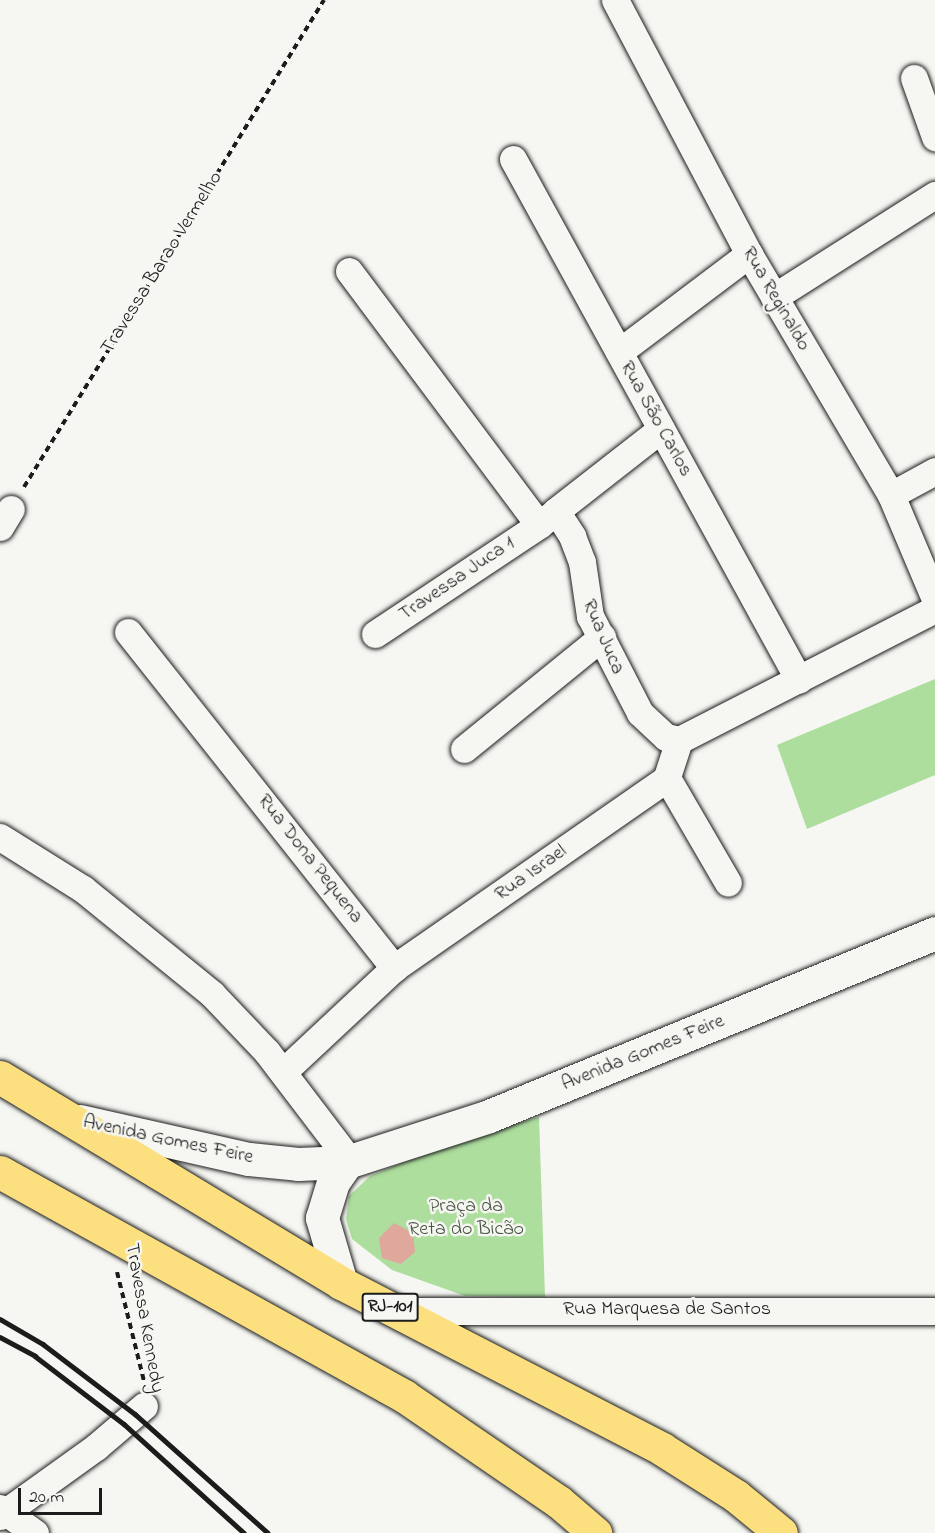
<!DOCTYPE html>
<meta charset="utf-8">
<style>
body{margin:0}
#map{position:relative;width:935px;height:1533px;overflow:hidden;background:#f6f6f2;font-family:"Indie Flower",sans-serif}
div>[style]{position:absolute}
.green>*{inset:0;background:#adde9e}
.building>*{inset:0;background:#e0a79c}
.path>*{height:4px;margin-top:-2px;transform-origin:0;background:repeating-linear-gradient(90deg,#1c1c1c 0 6px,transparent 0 10.5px)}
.roads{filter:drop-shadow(0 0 2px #1c1c1c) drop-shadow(0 0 2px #1c1c1c)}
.minor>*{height:27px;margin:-13.5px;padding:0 13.5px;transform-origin:13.5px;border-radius:13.5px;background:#f6f6f2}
.tertiary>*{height:33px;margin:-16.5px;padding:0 16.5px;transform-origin:16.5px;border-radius:16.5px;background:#f6f6f2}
.primary>*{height:33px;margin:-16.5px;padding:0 16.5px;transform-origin:16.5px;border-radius:16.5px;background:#fce080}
.rail>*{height:4.5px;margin:-2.25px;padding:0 2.25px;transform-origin:2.25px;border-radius:2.25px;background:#1c1c1c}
span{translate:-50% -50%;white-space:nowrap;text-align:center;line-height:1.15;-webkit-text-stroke:5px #f6f6f2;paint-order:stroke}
.shield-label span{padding:2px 4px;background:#f6f6f2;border:2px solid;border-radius:4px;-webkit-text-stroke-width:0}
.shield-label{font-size:18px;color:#1c1c1c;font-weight:700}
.street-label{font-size:20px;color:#1c1c1c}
.park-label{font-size:20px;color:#485643}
.scale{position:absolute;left:18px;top:1488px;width:84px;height:27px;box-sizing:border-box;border:3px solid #1c1c1c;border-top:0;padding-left:8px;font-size:18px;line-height:21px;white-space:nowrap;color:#1c1c1c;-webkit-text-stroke:4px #f6f6f2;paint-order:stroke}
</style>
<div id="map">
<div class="green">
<i style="clip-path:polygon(935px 679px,935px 775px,807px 829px,777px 745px)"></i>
<i style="clip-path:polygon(539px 1117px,545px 1297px,465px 1296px,392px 1270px,352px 1239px,346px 1219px,349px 1196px,370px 1176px,449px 1144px)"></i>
</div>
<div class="building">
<i style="clip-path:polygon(394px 1223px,413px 1233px,415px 1252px,401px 1264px,382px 1258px,379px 1238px)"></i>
</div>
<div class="path">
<i style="left:24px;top:487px;width:572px;rotate:-58.37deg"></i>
<i style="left:117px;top:1272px;width:112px;rotate:76.1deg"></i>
</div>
<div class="roads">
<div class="minor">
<i style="left:615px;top:0;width:287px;rotate:62.2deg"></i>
<i style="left:749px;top:254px;width:280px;rotate:59.5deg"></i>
<i style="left:891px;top:495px;width:113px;rotate:67.1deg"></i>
<i style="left:914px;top:78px;width:63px;rotate:70.4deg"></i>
<i style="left:513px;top:159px;width:594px;rotate:61.24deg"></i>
<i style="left:349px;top:271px;width:317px;rotate:53.2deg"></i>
<i style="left:539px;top:525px;width:22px;rotate:-39deg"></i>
<i style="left:556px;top:511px;width:30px;rotate:57deg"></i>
<i style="left:572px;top:536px;width:28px;rotate:69deg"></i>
<i style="left:582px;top:562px;width:55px;rotate:81.6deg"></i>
<i style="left:590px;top:616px;width:109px;rotate:62.7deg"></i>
<i style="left:640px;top:713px;width:35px;rotate:43deg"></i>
<i style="left:666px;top:737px;width:13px;rotate:13deg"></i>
<i style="left:679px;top:740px;width:40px;rotate:108deg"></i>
<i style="left:667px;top:778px;width:121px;rotate:59.8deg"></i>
<i style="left:774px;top:297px;width:191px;rotate:-32.4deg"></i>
<i style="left:619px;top:352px;width:163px;rotate:-37deg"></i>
<i style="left:891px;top:495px;width:50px;rotate:-28.6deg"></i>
<i style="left:556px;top:511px;width:133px;rotate:-38deg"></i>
<i style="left:0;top:527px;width:21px;rotate:-59deg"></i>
<i style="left:128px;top:632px;width:429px;rotate:51.6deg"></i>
<i style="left:394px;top:968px;width:152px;rotate:136.9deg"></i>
<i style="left:375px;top:634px;width:197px;rotate:-33.6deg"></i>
<i style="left:679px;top:740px;width:288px;rotate:-27.1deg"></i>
<i style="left:464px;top:749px;width:178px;rotate:-39.1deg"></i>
<i style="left:0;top:837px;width:98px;rotate:32.1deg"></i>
<i style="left:83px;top:889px;width:166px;rotate:39.1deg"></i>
<i style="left:212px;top:994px;width:80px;rotate:46.5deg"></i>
<i style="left:267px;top:1052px;width:137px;rotate:52.7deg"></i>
<i style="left:394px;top:968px;width:333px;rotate:-34.8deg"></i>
<i style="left:398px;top:1311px;width:537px"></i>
<i style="left:0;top:1508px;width:43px;rotate:35.5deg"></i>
<i style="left:0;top:1516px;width:118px;rotate:-35.7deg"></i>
<i style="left:96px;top:1447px;width:63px;rotate:-40.5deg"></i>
</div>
<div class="tertiary">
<i style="left:80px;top:1121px;width:173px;rotate:12.7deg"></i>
<i style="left:249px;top:1159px;width:49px;rotate:5.8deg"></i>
<i style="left:298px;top:1164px;width:49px;rotate:-2.3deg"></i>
<i style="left:347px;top:1162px;width:149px;rotate:-17.9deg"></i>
<i style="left:489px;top:1116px;width:482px;rotate:-22.3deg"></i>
<i style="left:341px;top:1283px;width:68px;rotate:-106.3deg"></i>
<i style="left:322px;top:1218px;width:38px;rotate:-73deg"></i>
<i style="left:333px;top:1182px;width:24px;rotate:-55deg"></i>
</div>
<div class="primary">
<i style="left:0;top:1077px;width:398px;rotate:31.1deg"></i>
<i style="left:341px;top:1283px;width:361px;rotate:27.3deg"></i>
<i style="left:662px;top:1449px;width:88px;rotate:32.4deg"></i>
<i style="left:736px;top:1496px;width:58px;rotate:39.4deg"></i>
<i style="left:0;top:1172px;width:462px;rotate:29deg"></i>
<i style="left:404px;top:1396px;width:188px;rotate:34.4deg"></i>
<i style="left:559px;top:1502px;width:48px;rotate:40.7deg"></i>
</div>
</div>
<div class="rail">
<i style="left:0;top:1319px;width:50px;rotate:30.2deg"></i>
<i style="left:43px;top:1344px;width:116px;rotate:37.3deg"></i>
<i style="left:135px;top:1414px;width:178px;rotate:41.8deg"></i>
<i style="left:0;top:1337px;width:40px;rotate:28deg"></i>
<i style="left:35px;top:1356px;width:112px;rotate:37.4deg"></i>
<i style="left:124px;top:1424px;width:162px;rotate:42.2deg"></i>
</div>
<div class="shield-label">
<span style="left:390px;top:1307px">RJ-101</span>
</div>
<div class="street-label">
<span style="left:162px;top:263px;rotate:-58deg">Travessa Barao Vermelho</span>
<span style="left:776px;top:299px;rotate:60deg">Rua Reginaldo</span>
<span style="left:656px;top:419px;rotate:61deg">Rua São Carlos</span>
<span style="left:457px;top:579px;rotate:-34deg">Travessa Juca 1</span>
<span style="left:603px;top:637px;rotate:67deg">Rua Juca</span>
<span style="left:310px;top:859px;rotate:52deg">Rua Dona Pequena</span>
<span style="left:531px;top:873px;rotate:-35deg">Rua Israel</span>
<span style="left:643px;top:1053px;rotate:-22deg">Avenida Gomes Feire</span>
<span style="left:168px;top:1140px;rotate:12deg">Avenida Gomes Feire</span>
<span style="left:667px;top:1309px">Rua Marquesa de Santos</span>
<span style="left:144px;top:1318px;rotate:80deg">Travessa Kennedy</span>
</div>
<div class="park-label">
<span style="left:466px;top:1218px">Praça da<br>Reta do Bicão</span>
</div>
<div class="scale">20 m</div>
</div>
